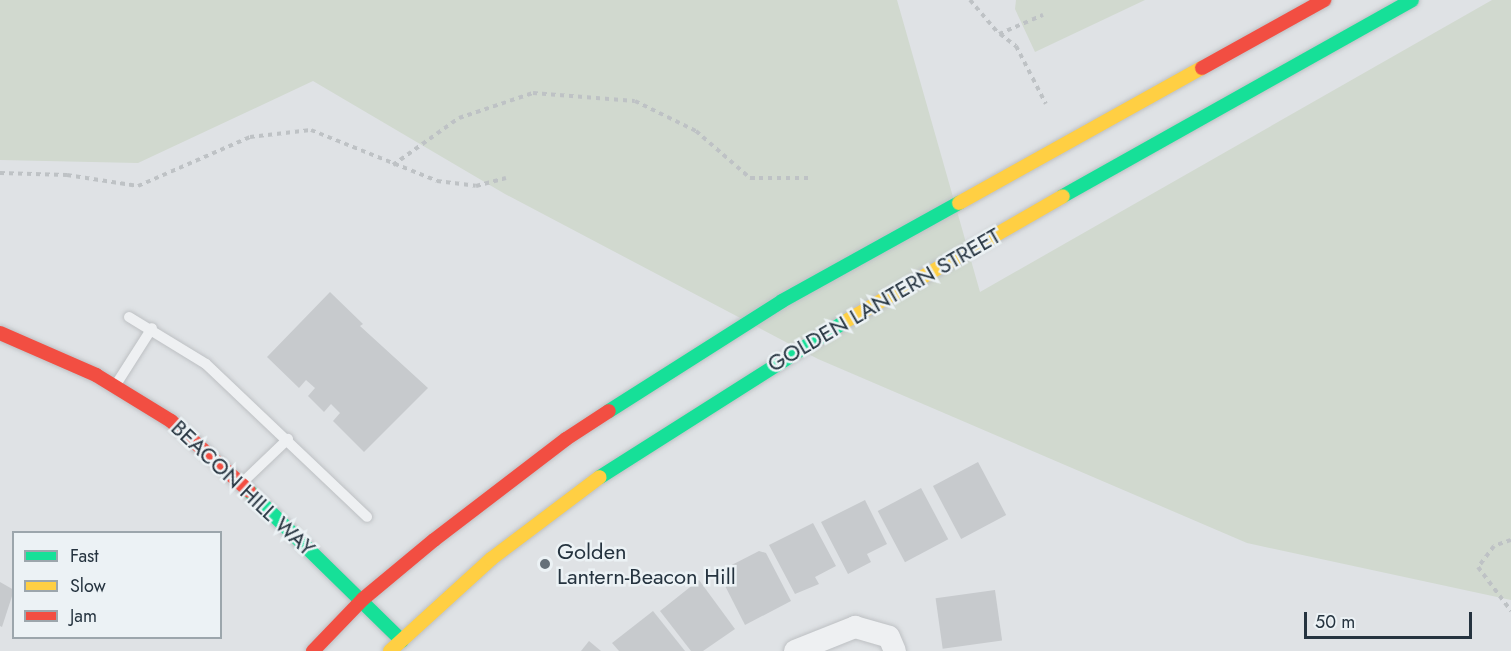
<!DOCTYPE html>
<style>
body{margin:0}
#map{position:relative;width:1511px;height:651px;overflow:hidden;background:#dfe2e5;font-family:Jost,sans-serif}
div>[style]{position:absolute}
.green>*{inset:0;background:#d1d9cf}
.building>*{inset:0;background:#c7cacd;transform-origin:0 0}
.path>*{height:4px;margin-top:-2px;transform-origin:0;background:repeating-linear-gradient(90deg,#bec2c5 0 4.5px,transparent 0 9px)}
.roads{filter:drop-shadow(0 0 2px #bdc0c3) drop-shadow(0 0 2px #bdc0c3)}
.lane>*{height:10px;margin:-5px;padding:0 5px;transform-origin:5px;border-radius:5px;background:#eef0f2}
.street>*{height:22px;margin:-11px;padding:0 11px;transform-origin:11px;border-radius:11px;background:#eef0f2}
.fast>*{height:14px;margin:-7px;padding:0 7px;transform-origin:7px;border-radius:7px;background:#16e098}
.slow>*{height:14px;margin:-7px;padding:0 7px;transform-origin:7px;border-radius:7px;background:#ffcf43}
.jam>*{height:14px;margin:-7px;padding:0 7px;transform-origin:7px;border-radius:7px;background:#f24e42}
.dots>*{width:16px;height:16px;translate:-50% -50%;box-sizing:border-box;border:3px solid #ecf2f5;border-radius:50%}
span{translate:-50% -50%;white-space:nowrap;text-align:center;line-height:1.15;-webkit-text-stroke:5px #ecf2f5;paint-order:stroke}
.street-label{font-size:22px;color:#25333f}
.poi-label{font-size:22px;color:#25333f}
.left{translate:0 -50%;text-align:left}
.legend{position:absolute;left:12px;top:531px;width:210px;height:108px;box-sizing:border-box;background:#ecf2f5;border:2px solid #9ca6ac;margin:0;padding:8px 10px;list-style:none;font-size:18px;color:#25333f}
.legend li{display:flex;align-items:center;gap:12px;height:30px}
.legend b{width:30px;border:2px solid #9ca6ac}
.scale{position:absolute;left:1304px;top:612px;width:168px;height:27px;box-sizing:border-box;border:3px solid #25333f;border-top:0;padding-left:8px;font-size:18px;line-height:21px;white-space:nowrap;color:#25333f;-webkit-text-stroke:4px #ecf2f5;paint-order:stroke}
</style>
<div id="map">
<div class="green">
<i style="clip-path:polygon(0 0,897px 0,980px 292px,1492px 0,1511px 0,1511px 600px,1247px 543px,818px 359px,505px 194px,313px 81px,138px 163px,0 160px)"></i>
<i style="clip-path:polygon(1016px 0,1145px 0,1035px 52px,1015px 9px)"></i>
</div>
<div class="building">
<i style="clip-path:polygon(330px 292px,363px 324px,360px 326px,428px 388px,364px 452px,333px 421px,340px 413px,331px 404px,324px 412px,308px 396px,315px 388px,306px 380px,299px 388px,267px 357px)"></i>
<i style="left:978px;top:462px;width:60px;height:51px;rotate:62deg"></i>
<i style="left:921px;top:488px;width:58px;height:49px;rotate:62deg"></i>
<i style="clip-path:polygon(865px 500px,887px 544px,867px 554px,871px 562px,848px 574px,821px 522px)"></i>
<i style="clip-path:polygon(813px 523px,836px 566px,815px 577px,819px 584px,795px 594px,769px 545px)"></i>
<i style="clip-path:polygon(759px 551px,766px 553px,791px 601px,745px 625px,718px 572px)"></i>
<i style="clip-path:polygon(699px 580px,735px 629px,703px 651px,691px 651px,660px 611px)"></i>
<i style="clip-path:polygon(0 582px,14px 590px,2px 627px,0 626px)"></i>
<i style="left:995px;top:590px;width:51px;height:60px;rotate:82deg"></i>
<i style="clip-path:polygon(653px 611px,685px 651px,619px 651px,612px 643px)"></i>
<i style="clip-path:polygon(589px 641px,601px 651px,581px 651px)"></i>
</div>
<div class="path">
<i style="left:970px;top:0;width:45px;rotate:49.5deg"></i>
<i style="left:999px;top:34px;width:48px;rotate:-23.4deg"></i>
<i style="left:1000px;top:34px;width:20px;rotate:37deg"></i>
<i style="left:1016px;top:46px;width:65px;rotate:62.7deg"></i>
<i style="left:393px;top:165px;width:81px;rotate:-35.5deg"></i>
<i style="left:459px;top:118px;width:78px;rotate:-18.7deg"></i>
<i style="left:533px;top:93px;width:102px;rotate:4.5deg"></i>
<i style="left:635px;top:101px;width:68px;rotate:26.2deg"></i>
<i style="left:696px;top:131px;width:72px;rotate:41deg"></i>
<i style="left:750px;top:178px;width:62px"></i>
<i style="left:0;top:173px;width:67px;rotate:1.7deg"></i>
<i style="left:67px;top:175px;width:72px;rotate:8.8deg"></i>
<i style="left:138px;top:186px;width:122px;rotate:-23.6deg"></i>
<i style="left:250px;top:137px;width:61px;rotate:-6.5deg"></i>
<i style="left:311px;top:130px;width:136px;rotate:22deg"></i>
<i style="left:437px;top:181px;width:39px;rotate:7deg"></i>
<i style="left:476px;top:186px;width:31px;rotate:-15deg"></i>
<i style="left:1511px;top:540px;width:18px;rotate:161deg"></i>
<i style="left:1494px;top:546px;width:26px;rotate:127deg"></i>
<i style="left:1478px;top:567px;width:55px;rotate:53.1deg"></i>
</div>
<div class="roads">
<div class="lane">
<i style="left:129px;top:317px;width:90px;rotate:31.4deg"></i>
<i style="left:206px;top:364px;width:222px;rotate:43.5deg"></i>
<i style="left:117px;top:383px;width:65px;rotate:-57.5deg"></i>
<i style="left:244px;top:481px;width:61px;rotate:-43.7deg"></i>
</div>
<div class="street">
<i style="left:795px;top:651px;width:65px;rotate:-21.8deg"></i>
<i style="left:855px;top:627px;width:35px;rotate:16deg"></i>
<i style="left:889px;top:637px;width:15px;rotate:67deg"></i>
</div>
<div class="fast">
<i style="left:1063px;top:196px;width:400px;rotate:-29.3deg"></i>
<i style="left:609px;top:411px;width:205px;rotate:-32.4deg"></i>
<i style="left:782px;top:301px;width:202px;rotate:-29deg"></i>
<i style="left:600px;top:477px;width:291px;rotate:-32.4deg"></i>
<i style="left:249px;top:491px;width:214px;rotate:44.4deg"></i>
</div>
<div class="slow">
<i style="left:959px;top:203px;width:278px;rotate:-29.1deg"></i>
<i style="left:846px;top:321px;width:250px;rotate:-29.9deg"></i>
<i style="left:390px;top:651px;width:137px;rotate:-42.3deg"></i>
<i style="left:491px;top:559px;width:136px;rotate:-37deg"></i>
</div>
<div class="jam">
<i style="left:1202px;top:68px;width:140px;rotate:-29.1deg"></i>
<i style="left:0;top:333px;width:105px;rotate:23.6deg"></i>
<i style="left:96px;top:375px;width:88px;rotate:31.5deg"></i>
<i style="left:171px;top:421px;width:105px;rotate:41.9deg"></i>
<i style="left:313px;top:651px;width:72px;rotate:-46.1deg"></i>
<i style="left:363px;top:599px;width:92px;rotate:-39.7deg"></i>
<i style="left:434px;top:540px;width:166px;rotate:-37.4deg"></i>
<i style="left:566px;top:439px;width:51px;rotate:-33.1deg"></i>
</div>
</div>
<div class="dots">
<i style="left:545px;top:564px;background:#667079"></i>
</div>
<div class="street-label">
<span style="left:884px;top:300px;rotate:-30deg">GOLDEN LANTERN STREET</span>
<span style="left:243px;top:488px;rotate:43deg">BEACON HILL WAY</span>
</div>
<div class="poi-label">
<span class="left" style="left:557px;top:564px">Golden<br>Lantern-Beacon Hill</span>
</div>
<ul class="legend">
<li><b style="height:8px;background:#16e098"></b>Fast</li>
<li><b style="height:8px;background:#ffcf43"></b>Slow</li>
<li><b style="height:8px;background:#f24e42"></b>Jam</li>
</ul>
<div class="scale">50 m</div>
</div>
